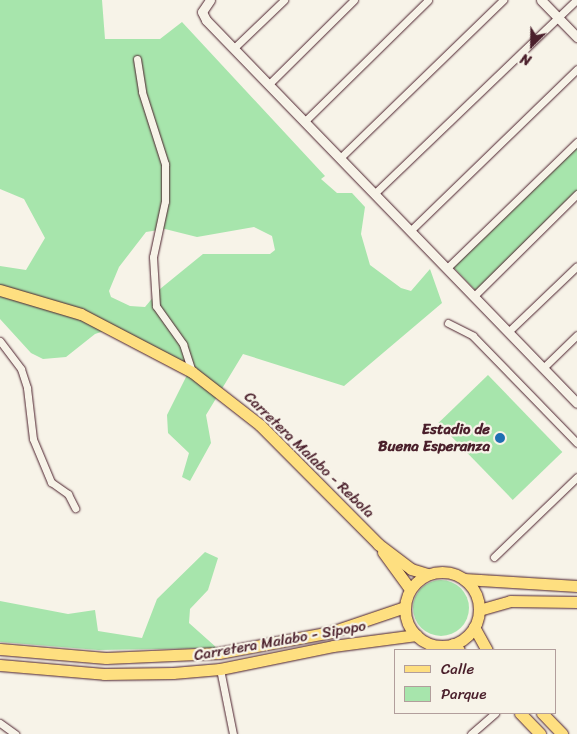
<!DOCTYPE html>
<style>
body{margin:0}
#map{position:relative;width:577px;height:734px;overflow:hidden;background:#f7f3e8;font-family:Sriracha,sans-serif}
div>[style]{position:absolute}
.green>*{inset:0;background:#a7e5ac;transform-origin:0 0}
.round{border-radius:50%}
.roads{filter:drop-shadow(0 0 1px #4a1f2b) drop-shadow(0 0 1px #4a1f2b)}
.minor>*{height:7px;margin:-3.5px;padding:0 3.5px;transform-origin:3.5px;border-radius:3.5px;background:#f7f3e8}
.tertiary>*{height:9px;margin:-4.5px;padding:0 4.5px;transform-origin:4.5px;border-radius:4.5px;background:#f7f3e8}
.primary>*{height:11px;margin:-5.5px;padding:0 5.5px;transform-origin:5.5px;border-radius:5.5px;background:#fedf80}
.trunk>*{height:11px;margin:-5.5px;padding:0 5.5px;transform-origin:5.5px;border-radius:5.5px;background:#fedf80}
.trunk>.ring{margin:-5.5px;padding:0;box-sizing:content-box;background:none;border:11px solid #fedf80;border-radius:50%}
.dots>*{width:14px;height:14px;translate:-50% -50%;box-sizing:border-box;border:2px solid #f7f3e8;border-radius:50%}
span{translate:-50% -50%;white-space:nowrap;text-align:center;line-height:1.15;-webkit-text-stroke:4.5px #f7f3e8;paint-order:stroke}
.poi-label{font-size:15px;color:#4a1f2b;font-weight:700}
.right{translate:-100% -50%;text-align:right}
.street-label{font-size:15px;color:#4a1f2b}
.legend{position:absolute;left:394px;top:649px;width:162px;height:65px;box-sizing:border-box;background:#f7f3e8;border:1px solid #b29e9c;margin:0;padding:6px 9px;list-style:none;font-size:15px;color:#4a1f2b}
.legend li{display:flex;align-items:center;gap:10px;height:25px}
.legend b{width:25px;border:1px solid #b29e9c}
.north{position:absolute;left:507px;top:20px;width:50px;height:50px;-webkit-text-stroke:4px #f7f3e8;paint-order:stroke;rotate:203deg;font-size:14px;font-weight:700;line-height:20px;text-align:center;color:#4a1f2b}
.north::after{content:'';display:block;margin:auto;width:18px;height:22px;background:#4a1f2b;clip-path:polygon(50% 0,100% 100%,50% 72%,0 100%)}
</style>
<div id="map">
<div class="green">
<i style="clip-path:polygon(evenodd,0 0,102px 0,105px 39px,160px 39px,182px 22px,325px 176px,321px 179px,337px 193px,352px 193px,365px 207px,361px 234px,370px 265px,401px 288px,411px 291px,430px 269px,442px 303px,344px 386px,243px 354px,206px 415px,211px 443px,190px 481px,182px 477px,189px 453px,168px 433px,167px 415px,188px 373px,107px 330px,95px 334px,66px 357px,43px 359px,31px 353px,0 319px,0 266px,26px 270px,45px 238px,24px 199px,0 189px,0 0,254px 227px,272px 236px,275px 250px,270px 254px,203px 254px,160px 289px,145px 307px,130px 306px,111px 297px,109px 291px,119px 267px,146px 232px,165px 229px,197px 237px,254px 227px)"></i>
<i style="clip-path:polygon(577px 146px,577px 194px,476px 291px,453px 267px)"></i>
<i style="left:488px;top:375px;width:107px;height:69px;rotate:46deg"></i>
<i style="clip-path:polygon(205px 552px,218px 558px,208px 590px,190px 609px,189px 623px,217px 648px,98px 650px,0 642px,0 601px,68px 614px,95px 610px,98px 631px,142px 638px,157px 599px)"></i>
<i class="round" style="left:413px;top:580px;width:56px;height:56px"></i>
</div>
<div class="roads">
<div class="minor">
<i style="left:235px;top:47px;width:68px;rotate:-43.8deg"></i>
<i style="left:137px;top:59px;width:33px;rotate:81deg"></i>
<i style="left:142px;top:92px;width:76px;rotate:72.3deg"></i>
<i style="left:165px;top:164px;width:37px;rotate:90deg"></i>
<i style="left:165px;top:201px;width:57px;rotate:102.1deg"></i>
<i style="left:153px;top:257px;width:49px;rotate:86.5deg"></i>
<i style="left:156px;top:306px;width:47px;rotate:54.6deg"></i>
<i style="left:183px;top:344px;width:29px;rotate:72deg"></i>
<i style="left:270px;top:83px;width:118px;rotate:-44.7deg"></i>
<i style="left:306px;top:120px;width:171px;rotate:-44.5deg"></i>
<i style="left:341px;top:157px;width:226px;rotate:-44.1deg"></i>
<i style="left:375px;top:193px;width:279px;rotate:-43.8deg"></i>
<i style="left:411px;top:230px;width:231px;rotate:-44.1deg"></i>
<i style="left:447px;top:268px;width:181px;rotate:-44.1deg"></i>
<i style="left:474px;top:296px;width:145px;rotate:-44.7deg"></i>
<i style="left:448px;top:323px;width:28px;rotate:27deg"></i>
<i style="left:473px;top:336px;width:149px;rotate:45.8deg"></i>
<i style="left:508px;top:332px;width:95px;rotate:-43.7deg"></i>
<i style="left:0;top:341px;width:35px;rotate:53deg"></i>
<i style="left:21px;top:369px;width:20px;rotate:72deg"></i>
<i style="left:27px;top:388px;width:51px;rotate:83.3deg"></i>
<i style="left:33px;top:439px;width:47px;rotate:67.3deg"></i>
<i style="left:51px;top:482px;width:21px;rotate:35deg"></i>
<i style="left:68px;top:494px;width:16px;rotate:63deg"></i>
<i style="left:543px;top:368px;width:47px;rotate:-44.1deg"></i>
<i style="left:494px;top:557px;width:115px;rotate:-43.9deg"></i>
<i style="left:220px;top:669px;width:66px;rotate:78.7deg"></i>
<i style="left:0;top:723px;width:19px;rotate:36deg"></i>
<i style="left:471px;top:734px;width:32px;rotate:-41deg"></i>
</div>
<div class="tertiary">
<i style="left:210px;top:0;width:14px;rotate:124deg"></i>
<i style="left:202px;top:12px;width:9px;rotate:63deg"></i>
<i style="left:206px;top:20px;width:533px;rotate:45.91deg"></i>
<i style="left:541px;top:0;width:52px;rotate:45.8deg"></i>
</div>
<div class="primary">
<i style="left:0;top:290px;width:84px;rotate:16.5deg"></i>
<i style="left:81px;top:314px;width:125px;rotate:27.6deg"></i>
<i style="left:192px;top:372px;width:86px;rotate:37.9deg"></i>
<i style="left:260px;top:425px;width:168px;rotate:45.2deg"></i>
<i style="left:378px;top:544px;width:41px;rotate:37.1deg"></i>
<i style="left:411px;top:569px;width:17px;rotate:17deg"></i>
<i style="left:383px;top:552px;width:46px;rotate:53.9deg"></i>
<i style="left:474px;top:627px;width:26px;rotate:61deg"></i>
<i style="left:453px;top:644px;width:8px;rotate:45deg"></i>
<i style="left:520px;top:713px;width:29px;rotate:46deg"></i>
<i style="left:542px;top:713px;width:29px;rotate:46deg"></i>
</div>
<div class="trunk">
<i class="ring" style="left:405px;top:572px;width:63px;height:63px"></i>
<i style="left:464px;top:579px;width:113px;rotate:3.5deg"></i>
<i style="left:479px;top:610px;width:32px;rotate:-16deg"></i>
<i style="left:510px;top:601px;width:67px;rotate:0.9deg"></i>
<i style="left:0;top:649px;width:106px;rotate:4.9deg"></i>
<i style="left:106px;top:658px;width:113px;rotate:-2.5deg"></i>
<i style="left:219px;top:653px;width:114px;rotate:-10.6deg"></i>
<i style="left:331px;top:632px;width:78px;rotate:-18.7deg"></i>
<i style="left:0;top:665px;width:104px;rotate:4.9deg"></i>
<i style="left:104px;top:674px;width:69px;rotate:-0.8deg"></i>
<i style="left:173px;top:673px;width:47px;rotate:-4.9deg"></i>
<i style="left:220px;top:669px;width:115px;rotate:-11.5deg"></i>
<i style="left:333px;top:646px;width:84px;rotate:-7.5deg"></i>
</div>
</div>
<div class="dots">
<i style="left:500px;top:438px;background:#1f6fb2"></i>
</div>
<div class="poi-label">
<span class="right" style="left:490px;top:438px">Estadio de<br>Buena Esperanza</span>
</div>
<div class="street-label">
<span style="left:309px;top:455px;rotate:44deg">Carretera Malabo - Rebola</span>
<span style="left:280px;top:641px;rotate:-10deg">Carretera Malabo - Sipopo</span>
</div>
<ul class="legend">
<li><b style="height:6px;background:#fedf80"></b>Calle</li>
<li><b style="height:14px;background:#a7e5ac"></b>Parque</li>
</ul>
<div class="north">N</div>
</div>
